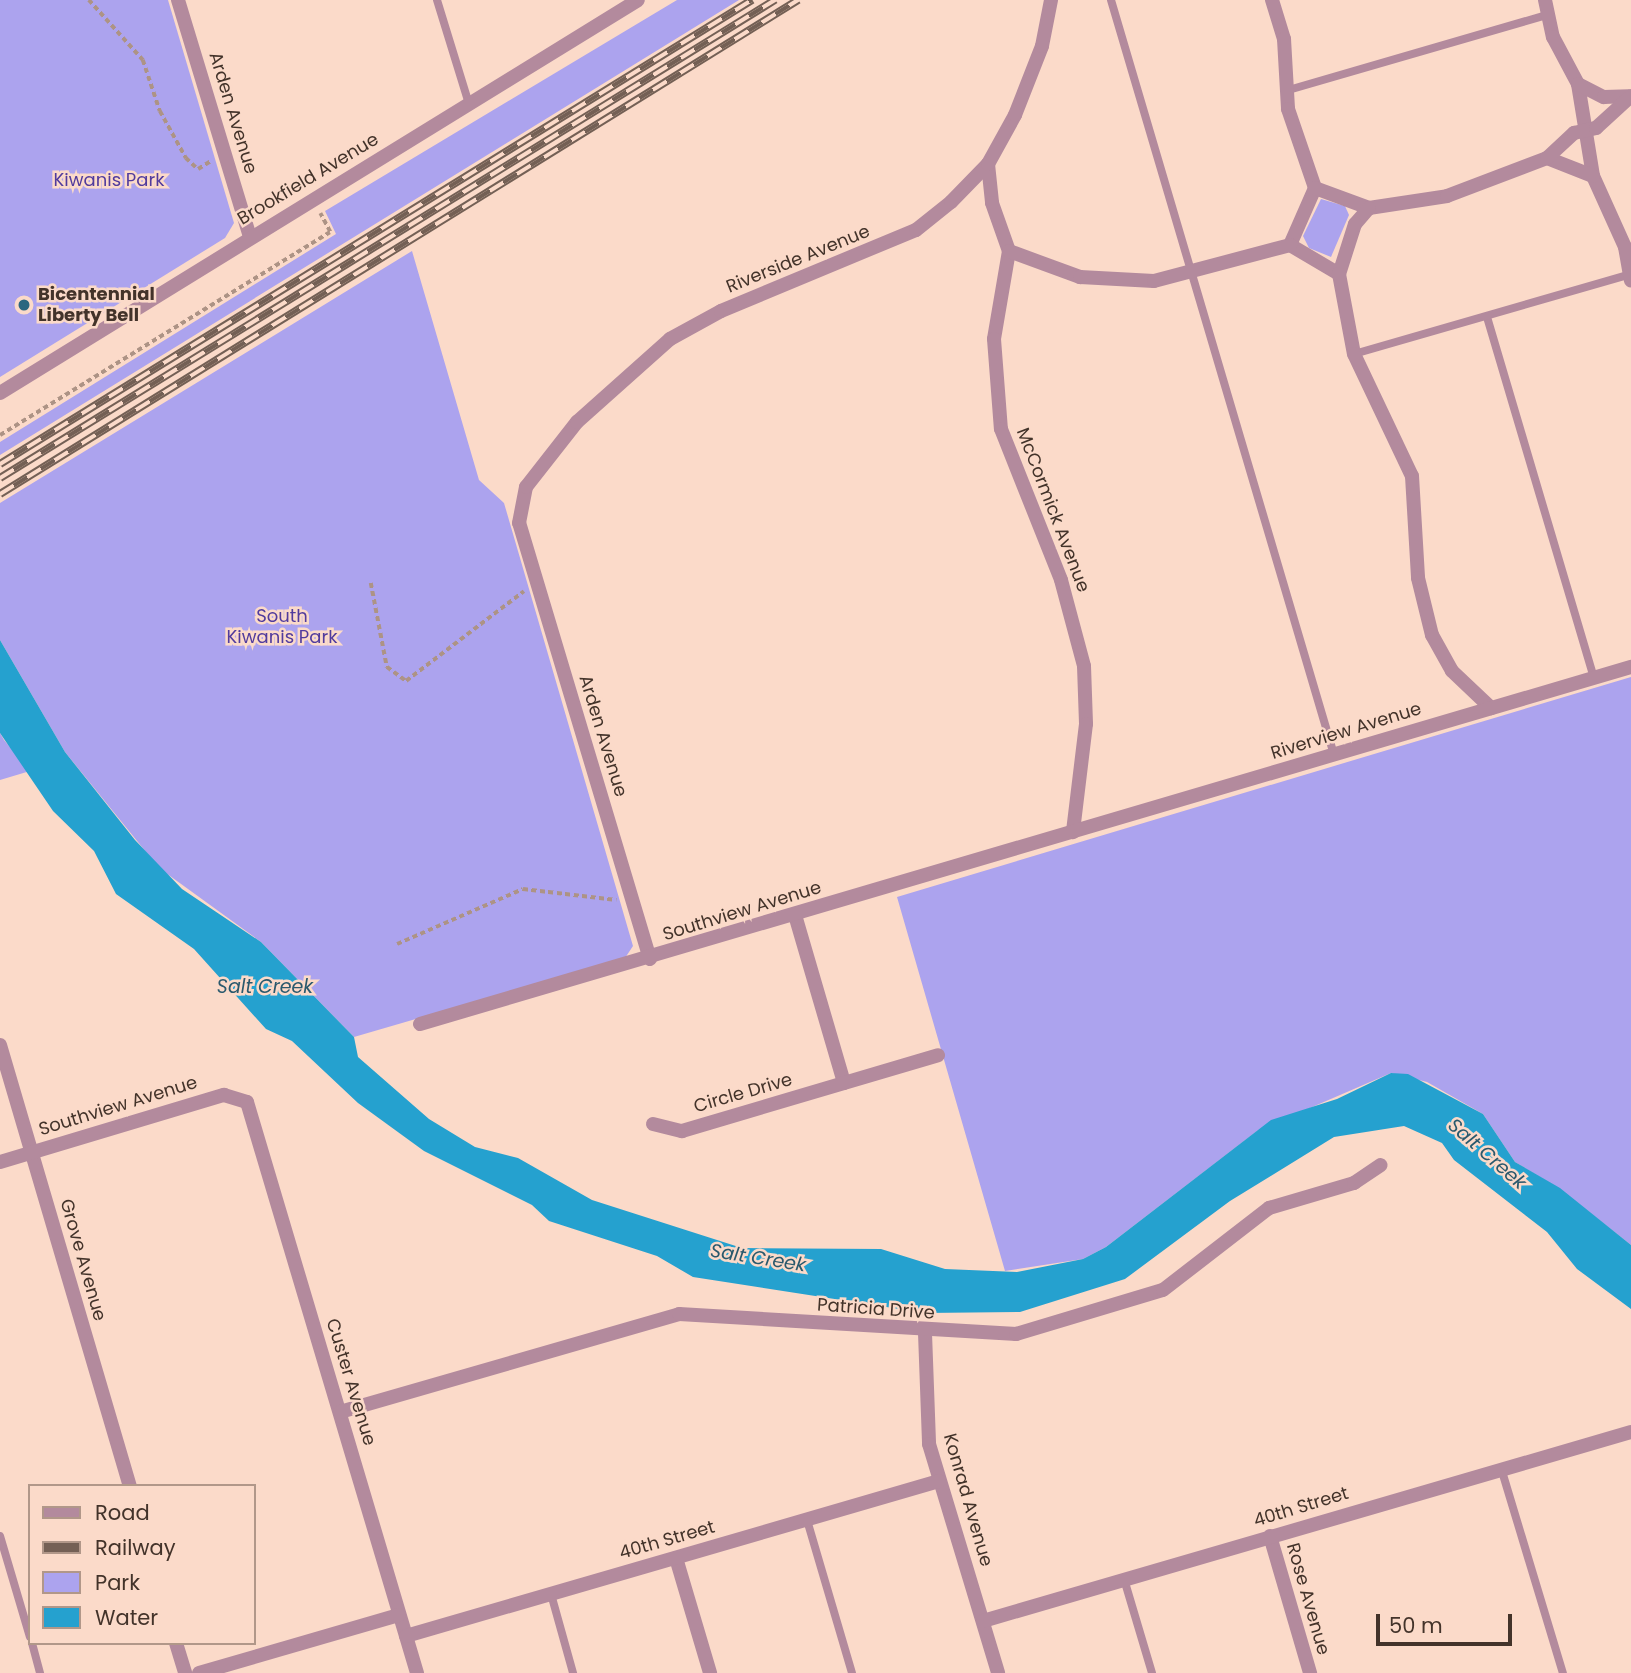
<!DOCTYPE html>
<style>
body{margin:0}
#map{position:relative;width:1631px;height:1673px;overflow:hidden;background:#fbdac9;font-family:Poppins,sans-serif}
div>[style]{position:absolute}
.green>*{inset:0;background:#aca3ee}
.water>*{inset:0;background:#25a1cf}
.path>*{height:3.5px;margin-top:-1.75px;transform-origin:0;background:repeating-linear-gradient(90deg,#ad9385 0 5px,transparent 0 8.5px)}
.service>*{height:8px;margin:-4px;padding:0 4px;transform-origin:4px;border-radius:4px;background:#b38a9d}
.minor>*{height:14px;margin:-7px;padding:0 7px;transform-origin:7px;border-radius:7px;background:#b38a9d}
.tertiary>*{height:14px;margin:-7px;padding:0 7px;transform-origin:7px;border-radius:7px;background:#b38a9d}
.rail>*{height:8px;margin-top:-4px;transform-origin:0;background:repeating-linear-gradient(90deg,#fbdac9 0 16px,#746055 0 32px);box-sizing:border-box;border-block:2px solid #746055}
.dots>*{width:19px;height:19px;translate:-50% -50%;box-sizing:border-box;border:4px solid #fbdac9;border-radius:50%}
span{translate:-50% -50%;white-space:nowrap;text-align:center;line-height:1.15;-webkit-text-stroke:5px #fbdac9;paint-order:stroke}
.street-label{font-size:18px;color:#43332a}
.park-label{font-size:18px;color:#513b9d}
.poi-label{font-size:18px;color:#43332a;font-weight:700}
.left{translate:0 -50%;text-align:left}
.water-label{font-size:19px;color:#2a596d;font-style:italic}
.legend{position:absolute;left:28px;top:1484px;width:228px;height:161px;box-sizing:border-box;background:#fbdac9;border:2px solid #b19789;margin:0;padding:9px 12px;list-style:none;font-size:21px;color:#43332a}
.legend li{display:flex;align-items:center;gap:14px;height:35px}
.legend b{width:35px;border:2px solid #b19789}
.scale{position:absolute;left:1376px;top:1614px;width:136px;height:32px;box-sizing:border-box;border:4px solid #43332a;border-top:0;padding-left:9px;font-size:21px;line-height:24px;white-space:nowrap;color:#43332a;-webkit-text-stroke:5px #fbdac9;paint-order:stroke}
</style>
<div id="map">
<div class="green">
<i style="clip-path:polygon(0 0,168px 0,234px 223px,225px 238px,0 377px)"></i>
<i style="clip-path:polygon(677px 0,739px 0,0 455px,0 442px,336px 234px,325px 211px)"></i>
<i style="clip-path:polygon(1321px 199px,1345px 206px,1349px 215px,1331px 257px,1309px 248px,1303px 236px)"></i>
<i style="clip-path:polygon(412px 251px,479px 480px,504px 503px,633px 946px,625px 958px,354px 1037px,261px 942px,159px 868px,65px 752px,0 640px,0 503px)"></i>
<i style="clip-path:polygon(1631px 677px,1631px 1245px,1560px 1189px,1515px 1162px,1483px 1114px,1427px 1082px,1391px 1073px,1257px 1131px,1106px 1247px,1083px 1259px,1005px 1271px,897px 897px)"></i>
<i style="clip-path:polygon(0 733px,4px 740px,30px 771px,0 780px)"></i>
</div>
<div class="water">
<i style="clip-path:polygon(0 640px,65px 752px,135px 840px,182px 889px,261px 942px,354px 1037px,358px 1057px,429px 1119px,475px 1147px,518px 1158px,592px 1200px,742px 1248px,881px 1249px,945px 1269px,1017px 1272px,1083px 1259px,1106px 1247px,1271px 1120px,1337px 1099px,1391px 1073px,1408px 1074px,1483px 1114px,1515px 1162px,1560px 1188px,1631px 1245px,1631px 1309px,1577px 1269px,1547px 1232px,1454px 1160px,1442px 1143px,1404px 1126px,1334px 1137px,1230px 1201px,1125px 1279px,1020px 1312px,925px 1313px,693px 1277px,657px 1256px,549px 1221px,532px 1205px,424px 1151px,358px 1103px,292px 1041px,266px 1029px,194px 949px,116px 894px,94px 851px,53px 811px,0 733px)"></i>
</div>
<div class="path">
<i style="left:89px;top:0;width:81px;rotate:48deg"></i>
<i style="left:143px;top:60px;width:54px;rotate:71.6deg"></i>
<i style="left:160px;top:111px;width:54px;rotate:61deg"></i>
<i style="left:186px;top:158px;width:16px;rotate:43deg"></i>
<i style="left:198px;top:169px;width:15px;rotate:-32deg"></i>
<i style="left:0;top:435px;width:387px;rotate:-31.6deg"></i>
<i style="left:330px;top:232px;width:21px;rotate:-118deg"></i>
<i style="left:371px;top:583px;width:86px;rotate:79.2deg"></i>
<i style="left:387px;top:667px;width:24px;rotate:36deg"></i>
<i style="left:406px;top:681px;width:148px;rotate:-37.3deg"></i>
<i style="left:397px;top:944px;width:137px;rotate:-23.6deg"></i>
<i style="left:523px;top:889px;width:94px;rotate:6.7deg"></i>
</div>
<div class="service">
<i style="left:437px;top:0;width:109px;rotate:72.9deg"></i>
<i style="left:1111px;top:0;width:787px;rotate:73.54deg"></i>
<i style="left:1285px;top:91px;width:273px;rotate:-16.2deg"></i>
<i style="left:1487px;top:317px;width:377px;rotate:73.5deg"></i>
<i style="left:1354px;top:354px;width:288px;rotate:-16.1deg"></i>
<i style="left:1501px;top:1468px;width:214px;rotate:73.2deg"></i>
<i style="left:807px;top:1520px;width:159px;rotate:73.6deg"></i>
<i style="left:0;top:1536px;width:105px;rotate:73.5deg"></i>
<i style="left:1124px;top:1579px;width:98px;rotate:73.4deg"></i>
<i style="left:551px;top:1594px;width:82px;rotate:74.4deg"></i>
<i style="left:32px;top:1643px;width:31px;rotate:75deg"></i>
</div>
<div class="minor">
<i style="left:178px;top:0;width:248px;rotate:73.1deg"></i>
<i style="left:1272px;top:0;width:41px;rotate:72.9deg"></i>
<i style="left:1284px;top:39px;width:70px;rotate:86.7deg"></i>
<i style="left:1288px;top:109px;width:83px;rotate:71.1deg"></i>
<i style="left:1315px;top:188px;width:62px;rotate:113.7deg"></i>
<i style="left:1290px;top:245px;width:57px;rotate:30.6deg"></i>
<i style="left:1545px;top:0;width:38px;rotate:78deg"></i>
<i style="left:1553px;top:37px;width:53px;rotate:62deg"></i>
<i style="left:1578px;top:84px;width:93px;rotate:80.7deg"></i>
<i style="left:1593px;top:176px;width:78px;rotate:65.7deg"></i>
<i style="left:1625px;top:247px;width:34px;rotate:80deg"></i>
<i style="left:1578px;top:84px;width:29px;rotate:27deg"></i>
<i style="left:1604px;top:97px;width:25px;rotate:-2deg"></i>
<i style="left:1547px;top:158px;width:49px;rotate:21.4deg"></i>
<i style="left:988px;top:164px;width:39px;rotate:84deg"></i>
<i style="left:992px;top:203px;width:51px;rotate:70.5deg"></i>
<i style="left:1009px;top:251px;width:89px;rotate:99.7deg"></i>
<i style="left:994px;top:339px;width:90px;rotate:85.6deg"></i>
<i style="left:1001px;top:429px;width:162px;rotate:68.3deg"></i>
<i style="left:1061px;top:580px;width:89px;rotate:75deg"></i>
<i style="left:1084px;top:666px;width:58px;rotate:88deg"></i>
<i style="left:1086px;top:724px;width:109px;rotate:96.9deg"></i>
<i style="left:1315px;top:188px;width:58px;rotate:20.3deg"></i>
<i style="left:1369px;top:208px;width:79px;rotate:-8.7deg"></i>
<i style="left:1447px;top:196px;width:107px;rotate:-20.8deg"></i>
<i style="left:1547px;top:158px;width:37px;rotate:-43deg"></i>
<i style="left:1574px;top:133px;width:23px;rotate:-13deg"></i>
<i style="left:1596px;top:128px;width:47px;rotate:-42.4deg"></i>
<i style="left:1369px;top:208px;width:21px;rotate:131deg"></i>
<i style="left:1355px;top:224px;width:52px;rotate:107.7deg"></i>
<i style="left:1339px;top:274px;width:81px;rotate:79.4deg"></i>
<i style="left:1354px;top:354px;width:135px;rotate:64.6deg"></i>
<i style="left:1412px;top:476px;width:102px;rotate:86.6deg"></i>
<i style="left:1418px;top:578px;width:59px;rotate:76.2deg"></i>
<i style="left:1432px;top:635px;width:41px;rotate:60.9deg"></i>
<i style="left:1452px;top:671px;width:54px;rotate:43.5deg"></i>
<i style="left:1009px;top:251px;width:76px;rotate:20.1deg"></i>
<i style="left:1080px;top:277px;width:74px;rotate:3.1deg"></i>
<i style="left:1154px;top:281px;width:141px;rotate:-14.8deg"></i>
<i style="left:795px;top:915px;width:175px;rotate:73.7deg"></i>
<i style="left:650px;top:959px;width:455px;rotate:-106.7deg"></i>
<i style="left:519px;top:523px;width:37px;rotate:-79deg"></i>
<i style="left:526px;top:487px;width:83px;rotate:-51.9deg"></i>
<i style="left:577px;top:422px;width:125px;rotate:-41.7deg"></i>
<i style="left:670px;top:339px;width:58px;rotate:-28.8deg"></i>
<i style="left:721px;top:311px;width:211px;rotate:-22.6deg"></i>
<i style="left:916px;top:230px;width:45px;rotate:-38.7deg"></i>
<i style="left:951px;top:202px;width:53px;rotate:-45.8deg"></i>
<i style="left:988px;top:164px;width:56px;rotate:-61.1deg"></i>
<i style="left:1015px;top:115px;width:74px;rotate:-68.6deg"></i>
<i style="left:1042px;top:46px;width:47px;rotate:-78.9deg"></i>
<i style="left:420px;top:1024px;width:1263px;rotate:-16.43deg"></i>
<i style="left:0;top:1045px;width:460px;rotate:73.6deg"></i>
<i style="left:653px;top:1124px;width:30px;rotate:14deg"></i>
<i style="left:682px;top:1131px;width:267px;rotate:-16.5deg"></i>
<i style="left:0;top:1162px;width:234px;rotate:-16.7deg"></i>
<i style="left:224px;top:1095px;width:24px;rotate:17deg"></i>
<i style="left:247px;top:1102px;width:596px;rotate:73.42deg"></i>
<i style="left:925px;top:1333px;width:111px;rotate:87.9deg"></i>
<i style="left:929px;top:1444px;width:239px;rotate:73.2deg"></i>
<i style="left:340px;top:1412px;width:353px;rotate:-16.1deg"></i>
<i style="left:679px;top:1314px;width:338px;rotate:3.4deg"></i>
<i style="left:1016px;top:1334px;width:153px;rotate:-16.7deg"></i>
<i style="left:1163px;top:1290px;width:134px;rotate:-37.7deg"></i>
<i style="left:1269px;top:1208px;width:89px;rotate:-16.4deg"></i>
<i style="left:1354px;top:1183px;width:32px;rotate:-34deg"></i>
<i style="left:1270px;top:1536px;width:143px;rotate:73.7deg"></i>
<i style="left:676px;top:1558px;width:120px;rotate:73.5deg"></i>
<i style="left:983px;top:1621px;width:675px;rotate:-16.26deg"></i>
<i style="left:406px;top:1636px;width:555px;rotate:-16.21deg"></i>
<i style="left:176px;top:1643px;width:31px;rotate:73deg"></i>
<i style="left:199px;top:1673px;width:208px;rotate:-16.2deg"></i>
</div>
<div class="tertiary">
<i style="left:0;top:393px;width:749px;rotate:-31.63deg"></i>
</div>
<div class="rail">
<i style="left:0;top:464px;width:884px;rotate:-31.68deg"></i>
<i style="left:0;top:478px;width:911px;rotate:-31.67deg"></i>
<i style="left:0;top:494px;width:939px;rotate:-31.76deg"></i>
</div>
<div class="dots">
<i style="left:24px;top:305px;background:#2c667f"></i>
</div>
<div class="street-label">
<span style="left:233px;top:113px;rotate:73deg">Arden Avenue</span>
<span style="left:308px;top:179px;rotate:-31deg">Brookfield Avenue</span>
<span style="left:798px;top:259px;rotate:-22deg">Riverside Avenue</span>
<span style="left:1053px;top:510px;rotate:69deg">McCormick Avenue</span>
<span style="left:1346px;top:731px;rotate:-17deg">Riverview Avenue</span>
<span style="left:603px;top:736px;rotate:73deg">Arden Avenue</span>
<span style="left:742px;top:911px;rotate:-17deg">Southview Avenue</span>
<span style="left:743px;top:1093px;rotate:-16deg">Circle Drive</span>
<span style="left:118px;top:1106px;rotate:-17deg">Southview Avenue</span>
<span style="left:83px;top:1260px;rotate:74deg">Grove Avenue</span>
<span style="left:876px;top:1309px;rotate:4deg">Patricia Drive</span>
<span style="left:351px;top:1382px;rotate:73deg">Custer Avenue</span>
<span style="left:968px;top:1500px;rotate:74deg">Konrad Avenue</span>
<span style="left:1301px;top:1507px;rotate:-17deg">40th Street</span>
<span style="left:667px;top:1540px;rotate:-16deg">40th Street</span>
<span style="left:1308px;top:1599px;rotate:74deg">Rose Avenue</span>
</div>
<div class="park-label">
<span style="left:109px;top:180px">Kiwanis Park</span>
<span style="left:282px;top:627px">South<br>Kiwanis Park</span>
</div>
<div class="poi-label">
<span class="left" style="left:38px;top:305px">Bicentennial<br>Liberty Bell</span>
</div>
<div class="water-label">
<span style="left:265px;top:987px">Salt Creek</span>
<span style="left:1487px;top:1154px;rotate:41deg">Salt Creek</span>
<span style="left:758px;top:1258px;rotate:9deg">Salt Creek</span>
</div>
<ul class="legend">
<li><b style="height:9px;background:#b38a9d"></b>Road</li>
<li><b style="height:9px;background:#746055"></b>Railway</li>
<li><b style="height:19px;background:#aca3ee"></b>Park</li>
<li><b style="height:19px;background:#25a1cf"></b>Water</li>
</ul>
<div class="scale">50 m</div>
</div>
